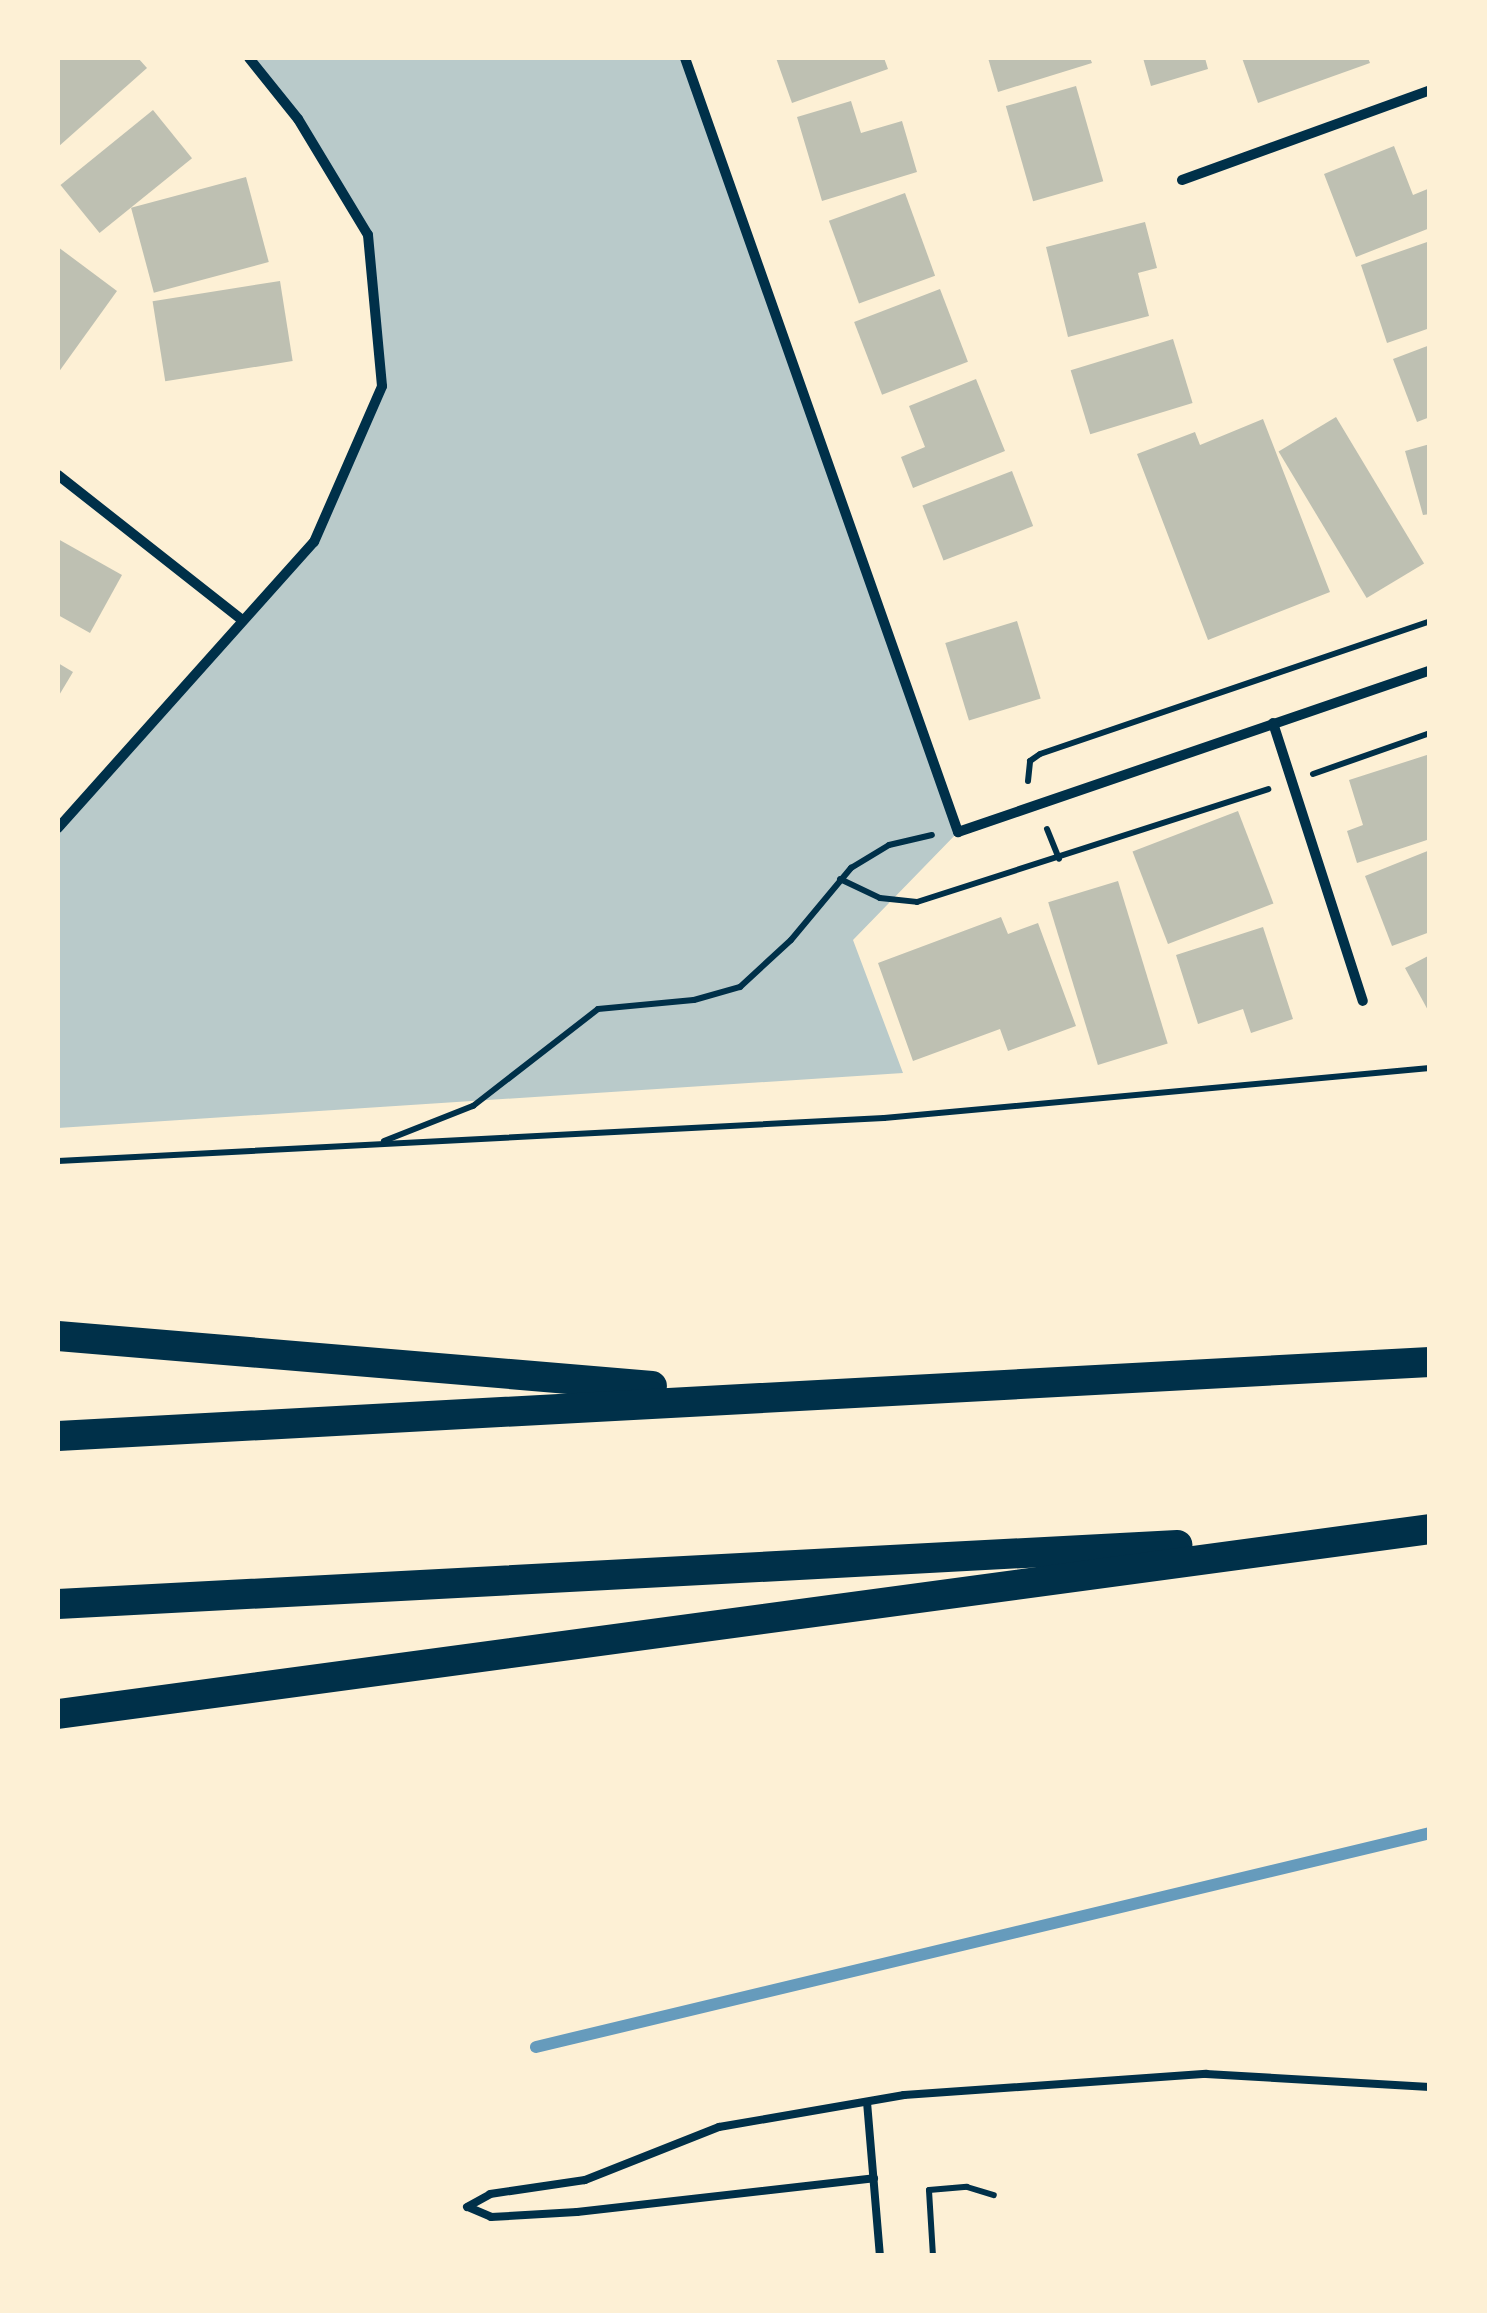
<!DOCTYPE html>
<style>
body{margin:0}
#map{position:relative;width:1487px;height:2313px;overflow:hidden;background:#fdf0d5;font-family:"DejaVu Sans",sans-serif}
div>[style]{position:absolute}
.green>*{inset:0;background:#b9caca}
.stream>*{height:12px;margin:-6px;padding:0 6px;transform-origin:6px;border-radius:6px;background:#669bbc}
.building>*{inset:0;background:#bec0b2;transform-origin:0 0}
.path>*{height:6px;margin:-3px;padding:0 3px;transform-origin:3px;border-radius:3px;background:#003049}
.service>*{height:8px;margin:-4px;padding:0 4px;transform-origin:4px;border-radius:4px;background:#003049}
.minor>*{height:10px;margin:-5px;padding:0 5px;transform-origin:5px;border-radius:5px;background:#003049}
.motorway>*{height:30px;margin:-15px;padding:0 15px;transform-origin:15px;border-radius:15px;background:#003049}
span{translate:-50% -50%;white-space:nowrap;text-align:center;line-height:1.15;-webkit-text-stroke:8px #fdf0d5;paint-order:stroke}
.frame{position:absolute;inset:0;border:60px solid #fdf0d5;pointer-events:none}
</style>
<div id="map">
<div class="green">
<i style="clip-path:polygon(249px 58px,685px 58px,958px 832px,853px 940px,903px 1073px,58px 1128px,58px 828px,314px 542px,382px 386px,368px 235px,298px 119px)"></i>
</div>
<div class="stream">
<i style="left:536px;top:2047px;width:919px;rotate:-13.46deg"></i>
</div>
<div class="building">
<i style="clip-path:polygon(58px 58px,138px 58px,147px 68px,58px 147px)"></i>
<i style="clip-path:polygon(776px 58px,884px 58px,888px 69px,792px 103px)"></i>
<i style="clip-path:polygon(988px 58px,1090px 58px,1092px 63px,998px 92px)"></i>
<i style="clip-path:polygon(1143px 58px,1205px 58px,1208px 69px,1151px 86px)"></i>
<i style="clip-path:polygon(1242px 58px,1368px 58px,1370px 63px,1258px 103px)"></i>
<i style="left:1076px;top:86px;width:99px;height:73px;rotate:74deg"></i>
<i style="clip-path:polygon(851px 101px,861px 133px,902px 121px,917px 172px,822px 201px,797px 117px)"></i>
<i style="left:153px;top:110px;width:62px;height:119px;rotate:51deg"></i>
<i style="clip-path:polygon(1394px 146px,1413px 195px,1430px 188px,1430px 228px,1356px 257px,1324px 174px)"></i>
<i style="left:246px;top:177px;width:88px;height:119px;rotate:75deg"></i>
<i style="left:905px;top:193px;width:88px;height:81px;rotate:70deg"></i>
<i style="clip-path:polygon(1145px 222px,1157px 268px,1138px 273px,1149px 316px,1068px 337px,1046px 247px)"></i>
<i style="clip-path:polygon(1430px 241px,1430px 328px,1387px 343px,1361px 265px)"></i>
<i style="clip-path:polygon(58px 247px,117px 291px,58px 373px)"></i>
<i style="left:280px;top:281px;width:81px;height:129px;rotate:81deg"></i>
<i style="left:940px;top:289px;width:78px;height:92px;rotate:69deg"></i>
<i style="left:1173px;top:339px;width:67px;height:107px;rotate:73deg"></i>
<i style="clip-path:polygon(1430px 345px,1430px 417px,1417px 422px,1393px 359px)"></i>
<i style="clip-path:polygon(976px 379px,1005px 451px,913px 488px,901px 457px,925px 447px,909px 406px)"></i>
<i style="left:1336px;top:417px;width:171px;height:67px;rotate:59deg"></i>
<i style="clip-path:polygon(1263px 419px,1330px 592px,1208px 640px,1137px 454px,1195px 432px,1200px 445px)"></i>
<i style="clip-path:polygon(1430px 444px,1430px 514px,1423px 515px,1405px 451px)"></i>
<i style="left:1012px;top:471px;width:59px;height:96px;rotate:69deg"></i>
<i style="clip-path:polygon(58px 539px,122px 575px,90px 633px,58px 615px)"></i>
<i style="left:1017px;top:621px;width:81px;height:75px;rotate:73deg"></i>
<i style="clip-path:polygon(58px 663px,73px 672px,58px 697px)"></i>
<i style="clip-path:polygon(1430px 754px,1430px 839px,1357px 863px,1347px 831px,1363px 825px,1349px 780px)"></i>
<i style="left:1238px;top:811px;width:99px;height:113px;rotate:69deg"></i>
<i style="clip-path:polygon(1430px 850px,1430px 932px,1392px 946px,1365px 876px)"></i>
<i style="left:1118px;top:881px;width:170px;height:73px;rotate:73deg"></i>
<i style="clip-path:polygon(1001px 917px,1008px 934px,1038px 923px,1076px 1026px,1008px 1051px,1000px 1029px,913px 1061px,878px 963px)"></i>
<i style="clip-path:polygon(1263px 927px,1293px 1019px,1251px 1033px,1243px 1009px,1198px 1024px,1176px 955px)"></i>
<i style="clip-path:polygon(1430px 955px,1430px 1014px,1405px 968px)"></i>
</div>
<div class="path">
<i style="left:1313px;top:774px;width:124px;rotate:-19.3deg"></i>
<i style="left:1028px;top:781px;width:20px;rotate:-84deg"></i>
<i style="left:1030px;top:761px;width:12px;rotate:-35deg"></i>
<i style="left:1040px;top:754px;width:412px;rotate:-18.8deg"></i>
<i style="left:1047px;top:829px;width:32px;rotate:68deg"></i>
<i style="left:840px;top:879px;width:44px;rotate:25.4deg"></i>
<i style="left:880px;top:898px;width:37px;rotate:6deg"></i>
<i style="left:917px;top:902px;width:369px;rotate:-17.8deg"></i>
<i style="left:384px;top:1141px;width:96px;rotate:-21.5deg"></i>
<i style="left:473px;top:1106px;width:158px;rotate:-37.8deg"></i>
<i style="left:598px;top:1009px;width:96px;rotate:-5.4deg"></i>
<i style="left:694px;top:1000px;width:48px;rotate:-15.8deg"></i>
<i style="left:740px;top:987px;width:69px;rotate:-42.7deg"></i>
<i style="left:791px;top:940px;width:94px;rotate:-50.2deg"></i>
<i style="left:851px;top:868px;width:44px;rotate:-31.2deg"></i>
<i style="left:889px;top:845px;width:44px;rotate:-13.1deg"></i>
<i style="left:58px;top:1161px;width:827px;rotate:-2.98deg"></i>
<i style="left:884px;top:1118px;width:548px;rotate:-5.23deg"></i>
<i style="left:933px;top:2256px;width:66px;rotate:-93.5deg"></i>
<i style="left:929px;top:2190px;width:38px;rotate:-5deg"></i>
<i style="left:967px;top:2187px;width:28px;rotate:17deg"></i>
</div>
<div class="service">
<i style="left:867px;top:2102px;width:155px;rotate:85.2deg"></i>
<i style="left:467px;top:2207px;width:26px;rotate:-29deg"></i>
<i style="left:490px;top:2194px;width:96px;rotate:-8.4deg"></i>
<i style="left:585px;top:2180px;width:144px;rotate:-21.6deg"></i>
<i style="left:719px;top:2127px;width:188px;rotate:-9.8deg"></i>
<i style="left:904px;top:2095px;width:303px;rotate:-4deg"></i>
<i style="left:1206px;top:2074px;width:224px;rotate:3.3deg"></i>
<i style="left:468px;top:2207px;width:25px;rotate:23deg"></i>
<i style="left:491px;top:2217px;width:86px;rotate:-3.3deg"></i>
<i style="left:577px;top:2212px;width:299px;rotate:-6.5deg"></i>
</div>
<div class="minor">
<i style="left:685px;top:58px;width:821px;rotate:70.57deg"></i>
<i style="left:958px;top:832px;width:499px;rotate:-18.9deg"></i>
<i style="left:1182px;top:180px;width:264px;rotate:-19.9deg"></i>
<i style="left:58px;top:475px;width:234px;rotate:38.2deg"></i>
<i style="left:1273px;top:723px;width:292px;rotate:72.1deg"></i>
<i style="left:58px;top:828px;width:384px;rotate:-48.2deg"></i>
<i style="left:314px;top:542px;width:170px;rotate:-66.4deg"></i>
<i style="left:382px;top:386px;width:152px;rotate:-95.3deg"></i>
<i style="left:368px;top:235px;width:135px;rotate:-121.1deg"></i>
<i style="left:298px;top:119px;width:78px;rotate:-128.8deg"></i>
</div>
<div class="motorway">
<i style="left:58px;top:1336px;width:596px;rotate:4.81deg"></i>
<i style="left:58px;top:1436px;width:1374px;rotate:-3.09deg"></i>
<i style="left:58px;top:1604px;width:1121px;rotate:-3.02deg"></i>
<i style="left:58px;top:1714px;width:1384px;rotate:-7.68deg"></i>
</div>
<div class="frame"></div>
</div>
